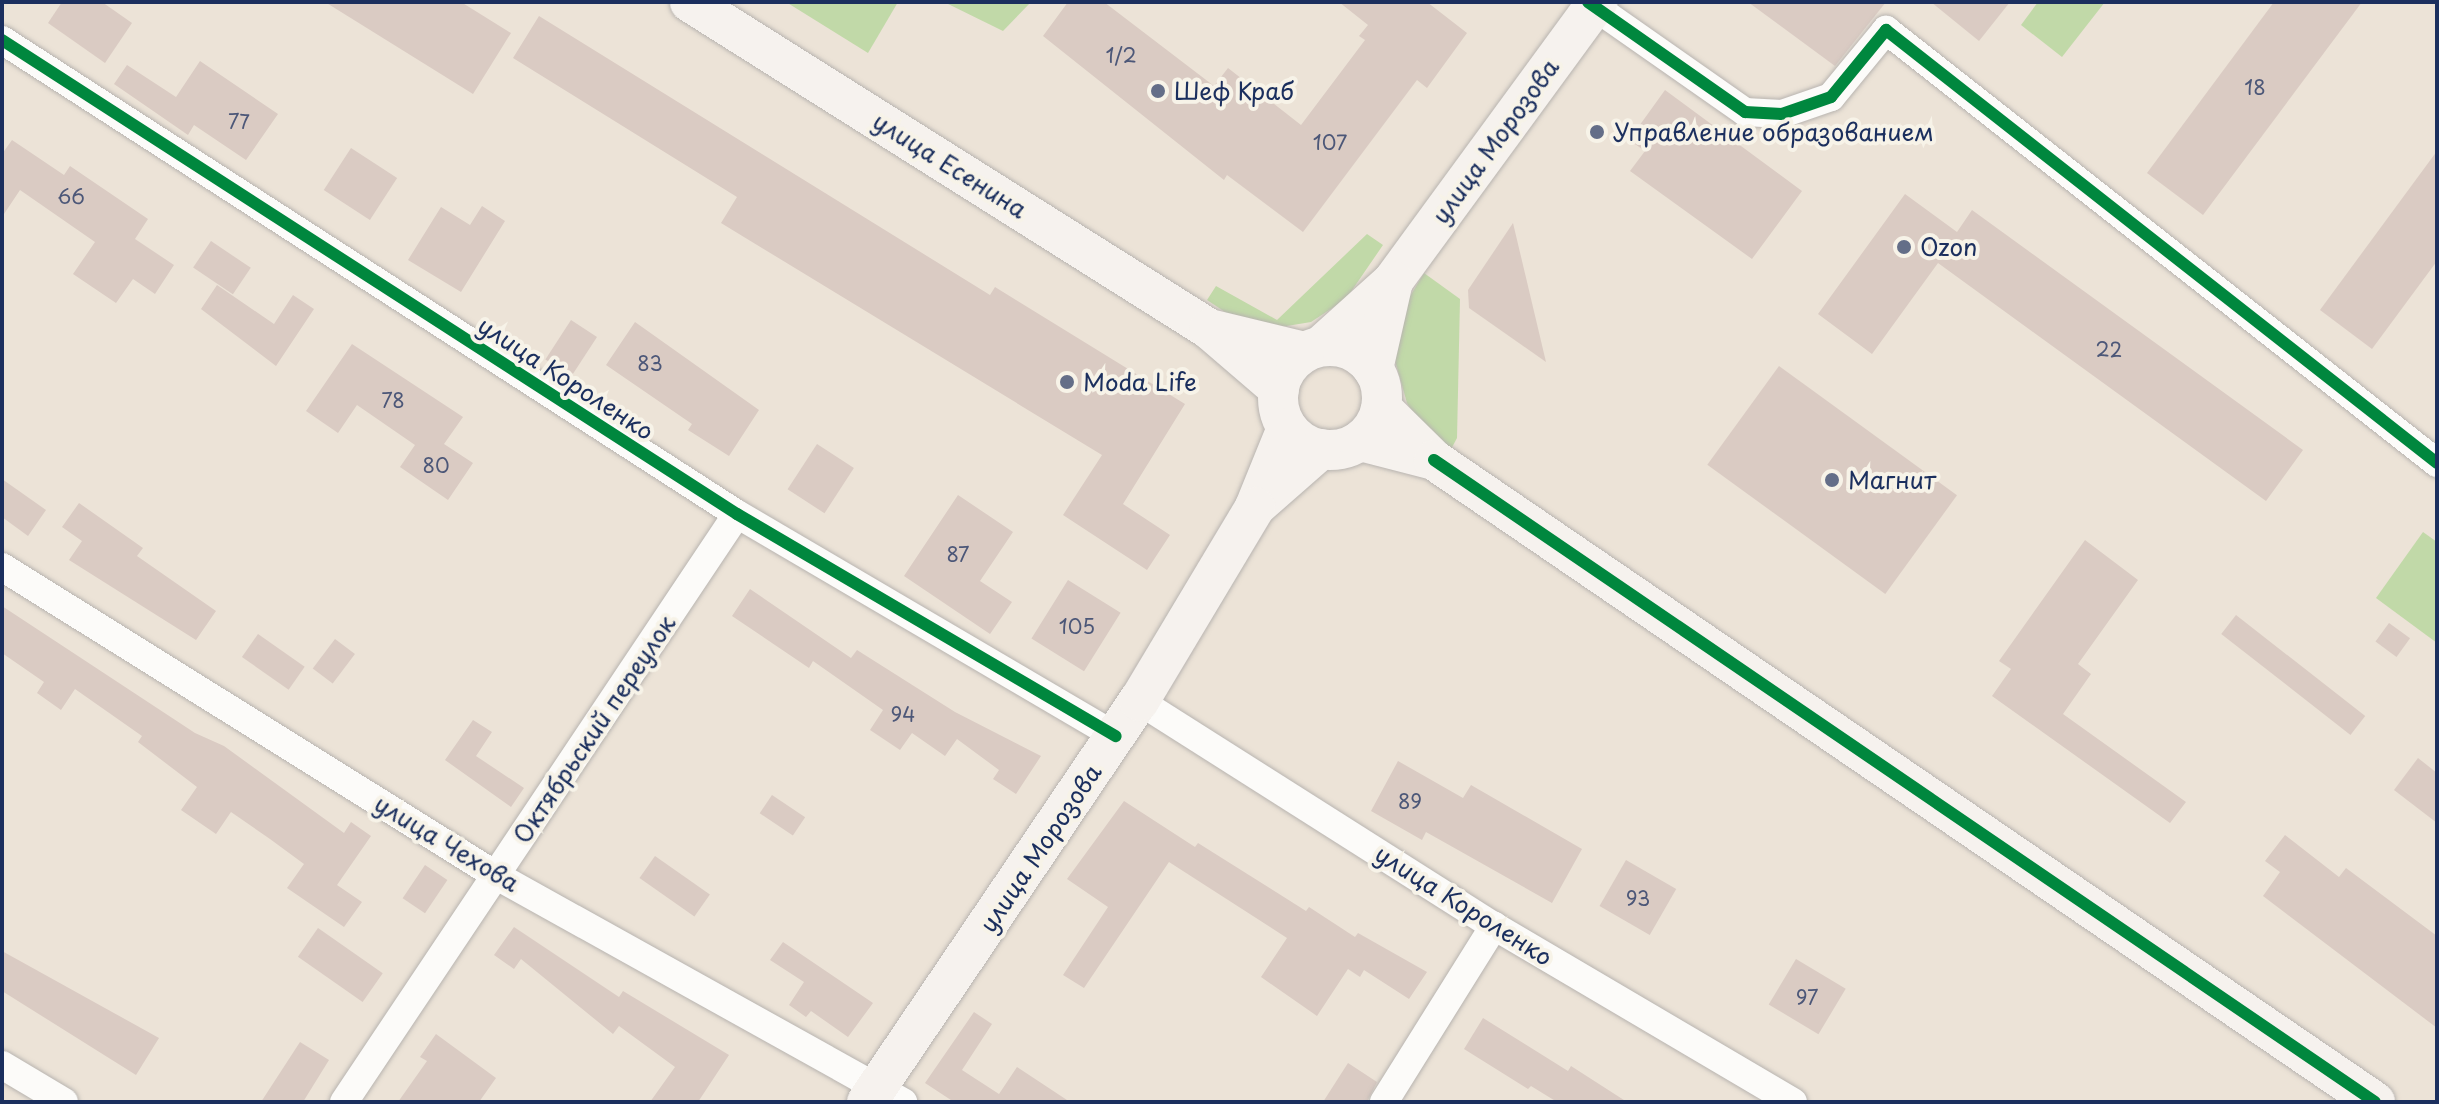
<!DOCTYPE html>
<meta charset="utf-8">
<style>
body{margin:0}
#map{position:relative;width:2439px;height:1104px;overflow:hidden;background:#ece3d7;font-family:"Playpen Sans",sans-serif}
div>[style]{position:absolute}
.green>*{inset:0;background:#c1d9a8}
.building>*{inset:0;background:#dacbc3;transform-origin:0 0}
.roads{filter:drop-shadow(0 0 2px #b8b4b0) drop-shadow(0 0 2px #b8b4b0)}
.street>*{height:28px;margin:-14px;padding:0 14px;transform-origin:14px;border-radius:14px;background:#fcfbf9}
.secondary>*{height:40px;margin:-20px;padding:0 20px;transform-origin:20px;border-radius:20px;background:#f6f2ee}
.secondary>.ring{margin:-20px;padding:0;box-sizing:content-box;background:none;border:40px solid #f6f2ee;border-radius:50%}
.cycleway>*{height:12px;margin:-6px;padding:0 6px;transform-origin:6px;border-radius:6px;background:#00873e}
.dots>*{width:22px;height:22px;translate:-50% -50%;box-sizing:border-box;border:4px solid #f7f3e8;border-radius:50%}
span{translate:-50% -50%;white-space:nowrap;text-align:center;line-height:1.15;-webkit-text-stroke:8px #f7f3e8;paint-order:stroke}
.number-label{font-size:20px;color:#4c5778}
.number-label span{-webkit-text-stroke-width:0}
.poi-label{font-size:24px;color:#1b2f5e}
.left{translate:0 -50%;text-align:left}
.street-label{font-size:24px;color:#1b2f5e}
.frame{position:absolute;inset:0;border:4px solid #1b2f5e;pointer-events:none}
</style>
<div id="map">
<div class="green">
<i style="clip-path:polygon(786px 2px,898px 2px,868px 53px)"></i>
<i style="clip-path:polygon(944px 2px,1031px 2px,1003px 31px)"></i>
<i style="clip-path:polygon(2038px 2px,2105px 2px,2062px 57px,2021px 25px)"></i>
<i style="clip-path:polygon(1367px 234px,1383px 245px,1346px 299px,1311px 322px,1269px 329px,1231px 316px,1207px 300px,1216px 286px,1277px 320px)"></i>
<i style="clip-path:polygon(1424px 273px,1460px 299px,1457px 438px,1449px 453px,1425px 432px,1407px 403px,1392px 350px,1409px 298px)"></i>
<i style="clip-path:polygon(2423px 532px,2437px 542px,2437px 643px,2376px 598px)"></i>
</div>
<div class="building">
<i style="clip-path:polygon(62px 2px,102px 2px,132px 23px,105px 63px,48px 23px)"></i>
<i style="clip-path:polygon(325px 2px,461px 2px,511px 33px,473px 94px)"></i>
<i style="clip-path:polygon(1068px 2px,1104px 2px,1214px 86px,1228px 68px,1301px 125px,1365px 40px,1359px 36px,1368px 25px,1339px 2px,1427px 2px,1467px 33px,1427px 88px,1417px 80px,1303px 232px,1227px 175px,1224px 180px,1043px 36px)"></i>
<i style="clip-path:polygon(1748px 2px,1886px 2px,1835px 66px)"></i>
<i style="clip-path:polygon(1931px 2px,2010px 2px,1979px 41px)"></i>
<i style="clip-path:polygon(2274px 2px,2362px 2px,2203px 215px,2147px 173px)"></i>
<i style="clip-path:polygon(539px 16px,990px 295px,995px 287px,1185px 404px,1123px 504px,1170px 535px,1147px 570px,1063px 515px,1102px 455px,721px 223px,737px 197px,513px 58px)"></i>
<i style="clip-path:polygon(200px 61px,278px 114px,246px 160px,194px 125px,188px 135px,114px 84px,127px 65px,176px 97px)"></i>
<i style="clip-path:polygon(1665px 90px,1802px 191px,1752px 259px,1630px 171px,1645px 151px,1629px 140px)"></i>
<i style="clip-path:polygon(12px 140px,64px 175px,70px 166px,148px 219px,135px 239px,174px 265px,155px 294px,133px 279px,116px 303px,73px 274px,95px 242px,20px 190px,2px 217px,2px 154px)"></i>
<i style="left:351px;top:148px;width:55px;height:50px;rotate:33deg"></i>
<i style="clip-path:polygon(2437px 151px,2437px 261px,2372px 349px,2320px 310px)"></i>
<i style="clip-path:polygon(1905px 194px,1957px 232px,1972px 210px,2303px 450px,2266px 501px,1938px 263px,1872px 354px,1818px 314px)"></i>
<i style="clip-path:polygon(482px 206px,505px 221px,461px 292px,408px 260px,441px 207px,470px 225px)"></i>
<i style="clip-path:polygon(1513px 223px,1546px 362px,1469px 308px,1468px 290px)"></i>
<i style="left:211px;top:241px;width:48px;height:32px;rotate:34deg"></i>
<i style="clip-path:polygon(217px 285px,274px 324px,293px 295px,314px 309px,276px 366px,201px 309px)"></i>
<i style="left:571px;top:320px;width:31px;height:47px;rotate:33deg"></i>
<i style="clip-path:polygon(635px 322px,759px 410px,729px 456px,688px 430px,692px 424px,606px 365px)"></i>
<i style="clip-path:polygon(352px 344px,463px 417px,444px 444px,473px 463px,448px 500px,400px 467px,415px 445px,357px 405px,338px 433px,306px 411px)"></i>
<i style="left:1779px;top:366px;width:220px;height:122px;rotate:36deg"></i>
<i style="left:817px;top:444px;width:44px;height:54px;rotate:33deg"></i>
<i style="clip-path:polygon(2px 479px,46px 510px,28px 536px,2px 517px)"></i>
<i style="clip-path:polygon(958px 495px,1013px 532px,980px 581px,1012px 602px,990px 634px,904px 576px)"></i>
<i style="clip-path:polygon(79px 503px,143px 548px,137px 556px,216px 611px,196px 640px,69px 560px,82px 541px,62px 527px)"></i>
<i style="clip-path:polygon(2085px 540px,2138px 580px,2078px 664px,2091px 674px,2063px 714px,2186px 802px,2170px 823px,1992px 696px,2011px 669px,1999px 661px)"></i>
<i style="left:1068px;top:580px;width:62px;height:69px;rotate:32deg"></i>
<i style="clip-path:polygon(750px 589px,851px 658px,857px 650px,955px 712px,1041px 756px,1016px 794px,993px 779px,999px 770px,957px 739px,945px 756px,912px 733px,900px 750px,870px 730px,883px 710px,813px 661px,809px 668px,732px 616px)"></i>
<i style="clip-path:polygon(2px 606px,195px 733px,224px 746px,344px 833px,351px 822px,371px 836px,337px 885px,362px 902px,344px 927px,287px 888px,304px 864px,270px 839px,231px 812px,216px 834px,181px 810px,197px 787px,138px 742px,142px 736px,75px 689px,61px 710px,37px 693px,44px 682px,2px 653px)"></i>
<i style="left:2236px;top:615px;width:164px;height:24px;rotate:38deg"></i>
<i style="left:2389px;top:623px;width:26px;height:23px;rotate:36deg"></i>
<i style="left:258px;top:634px;width:57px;height:28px;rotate:35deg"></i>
<i style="left:335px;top:639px;width:25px;height:37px;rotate:37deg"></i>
<i style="clip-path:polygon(473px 720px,492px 732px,476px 756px,524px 788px,511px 807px,445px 760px)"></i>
<i style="clip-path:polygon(2418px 758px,2437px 773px,2437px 823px,2394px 790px)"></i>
<i style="clip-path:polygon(1398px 761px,1463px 798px,1471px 785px,1582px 849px,1552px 903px,1426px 832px,1422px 840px,1371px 811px)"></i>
<i style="left:772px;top:795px;width:40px;height:22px;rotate:34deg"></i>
<i style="clip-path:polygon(1124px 801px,1195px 847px,1198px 843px,1306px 911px,1309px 907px,1355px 937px,1358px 933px,1427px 972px,1409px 999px,1364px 970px,1360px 977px,1348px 969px,1317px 1016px,1261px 977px,1287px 938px,1169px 862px,1084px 988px,1063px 975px,1108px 907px,1067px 879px)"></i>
<i style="clip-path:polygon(2285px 835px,2339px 877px,2346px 868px,2437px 936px,2437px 1028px,2263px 896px,2280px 872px,2265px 861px)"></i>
<i style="left:655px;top:856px;width:67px;height:27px;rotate:35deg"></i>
<i style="left:1626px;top:860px;width:58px;height:53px;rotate:30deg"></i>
<i style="left:425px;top:865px;width:27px;height:40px;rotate:34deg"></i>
<i style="clip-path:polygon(514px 927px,619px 997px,623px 991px,729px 1055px,698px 1102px,650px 1102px,675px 1067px,619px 1026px,613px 1034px,521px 959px,514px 969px,494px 955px)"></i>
<i style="left:318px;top:928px;width:79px;height:35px;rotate:35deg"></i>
<i style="clip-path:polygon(783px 942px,873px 1003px,848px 1037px,811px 1011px,806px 1017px,789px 1005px,804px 982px,770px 960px)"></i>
<i style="clip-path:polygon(2px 951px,159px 1038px,136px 1075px,2px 991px)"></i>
<i style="left:1796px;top:959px;width:58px;height:53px;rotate:31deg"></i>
<i style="clip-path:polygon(974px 1012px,992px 1024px,962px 1070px,999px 1094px,1017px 1067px,1070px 1102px,954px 1102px,925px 1083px)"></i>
<i style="clip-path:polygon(1483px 1018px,1568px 1071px,1571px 1066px,1627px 1102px,1557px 1102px,1531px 1086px,1528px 1089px,1464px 1049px)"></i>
<i style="clip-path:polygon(436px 1034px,496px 1078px,479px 1102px,398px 1102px,427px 1061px,420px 1057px)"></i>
<i style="clip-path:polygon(300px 1042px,329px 1060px,303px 1102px,261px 1102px)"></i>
<i style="clip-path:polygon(1348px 1063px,1377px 1082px,1367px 1102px,1323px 1102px)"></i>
</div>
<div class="roads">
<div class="street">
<i style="left:1588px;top:2px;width:192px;rotate:35deg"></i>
<i style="left:1745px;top:112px;width:37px;rotate:3deg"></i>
<i style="left:1782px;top:114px;width:52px;rotate:-19.1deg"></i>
<i style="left:1831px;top:97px;width:87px;rotate:-50.6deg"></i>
<i style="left:1886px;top:30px;width:701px;rotate:38.16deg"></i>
<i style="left:2px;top:40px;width:875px;rotate:32.82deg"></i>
<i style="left:737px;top:514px;width:439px;rotate:30.4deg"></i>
<i style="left:2px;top:567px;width:584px;rotate:31.97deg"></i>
<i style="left:497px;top:876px;width:465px;rotate:29.1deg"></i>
<i style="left:1139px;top:701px;width:420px;rotate:32.4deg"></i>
<i style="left:1494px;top:926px;width:347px;rotate:30.5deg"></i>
<i style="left:2px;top:1065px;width:72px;rotate:30.8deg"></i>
<i style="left:344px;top:1102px;width:707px;rotate:-56.24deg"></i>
<i style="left:1384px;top:1102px;width:208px;rotate:-58deg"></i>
</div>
<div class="secondary">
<i style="left:690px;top:2px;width:613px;rotate:32.21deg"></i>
<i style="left:1393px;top:281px;width:346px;rotate:-53.8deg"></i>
<i style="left:1322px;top:345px;width:96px;rotate:-42deg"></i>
<i style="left:1393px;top:281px;width:90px;rotate:102.8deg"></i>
<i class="ring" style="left:1278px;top:346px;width:64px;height:64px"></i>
<i style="left:1279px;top:389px;width:92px;rotate:-139.4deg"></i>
<i style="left:1209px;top:329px;width:98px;rotate:13.6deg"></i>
<i style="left:1287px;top:428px;width:85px;rotate:112.1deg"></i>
<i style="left:1255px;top:507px;width:88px;rotate:-41.3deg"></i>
<i style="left:1360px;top:441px;width:76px;rotate:14.4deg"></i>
<i style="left:1434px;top:460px;width:74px;rotate:-135.5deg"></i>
<i style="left:1434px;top:460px;width:1139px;rotate:34.3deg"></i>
<i style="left:867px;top:1102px;width:485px;rotate:-55.9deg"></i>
<i style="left:1139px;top:701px;width:226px;rotate:-59.1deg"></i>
</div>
</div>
<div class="cycleway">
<i style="left:1588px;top:2px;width:192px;rotate:35deg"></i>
<i style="left:1745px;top:112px;width:37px;rotate:3deg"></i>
<i style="left:1782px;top:114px;width:52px;rotate:-19.1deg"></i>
<i style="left:1831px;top:97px;width:87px;rotate:-50.6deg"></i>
<i style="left:1886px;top:30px;width:701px;rotate:38.16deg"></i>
<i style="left:2px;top:40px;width:875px;rotate:32.82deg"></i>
<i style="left:737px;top:514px;width:439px;rotate:30.4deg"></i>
<i style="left:1434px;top:460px;width:1139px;rotate:34.3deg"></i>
</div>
<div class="dots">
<i style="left:1158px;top:91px;background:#646e88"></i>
<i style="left:1597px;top:132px;background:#646e88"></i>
<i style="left:1904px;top:247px;background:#646e88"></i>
<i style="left:1067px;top:382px;background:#646e88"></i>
<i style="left:1832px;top:480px;background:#646e88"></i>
</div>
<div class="number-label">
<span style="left:1121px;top:55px">1/2</span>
<span style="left:2255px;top:87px">18</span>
<span style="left:239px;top:121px">77</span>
<span style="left:1330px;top:142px">107</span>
<span style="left:71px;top:196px">66</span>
<span style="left:2109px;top:349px">22</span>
<span style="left:650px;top:363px">83</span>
<span style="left:393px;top:400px">78</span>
<span style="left:436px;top:465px">80</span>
<span style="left:958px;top:554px">87</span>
<span style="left:1077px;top:626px">105</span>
<span style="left:903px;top:714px">94</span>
<span style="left:1410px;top:801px">89</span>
<span style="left:1638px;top:898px">93</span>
<span style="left:1807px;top:997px">97</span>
</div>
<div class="poi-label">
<span class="left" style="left:1174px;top:91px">Шеф Краб</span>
<span class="left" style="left:1613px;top:132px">Управление образованием</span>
<span class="left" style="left:1920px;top:247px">Ozon</span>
<span class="left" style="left:1083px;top:382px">Moda Life</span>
<span class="left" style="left:1848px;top:480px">Магнит</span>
</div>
<div class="street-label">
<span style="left:1495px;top:141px;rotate:-54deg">улица Морозова</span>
<span style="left:950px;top:165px;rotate:32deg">улица Есенина</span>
<span style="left:566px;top:378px;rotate:33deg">улица Короленко</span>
<span style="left:594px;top:729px;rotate:-56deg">Октябрьский переулок</span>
<span style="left:447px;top:843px;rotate:31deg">улица Чехова</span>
<span style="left:1040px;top:848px;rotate:-56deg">улица Морозова</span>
<span style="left:1464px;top:905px;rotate:32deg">улица Короленко</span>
</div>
<div class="frame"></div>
</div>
